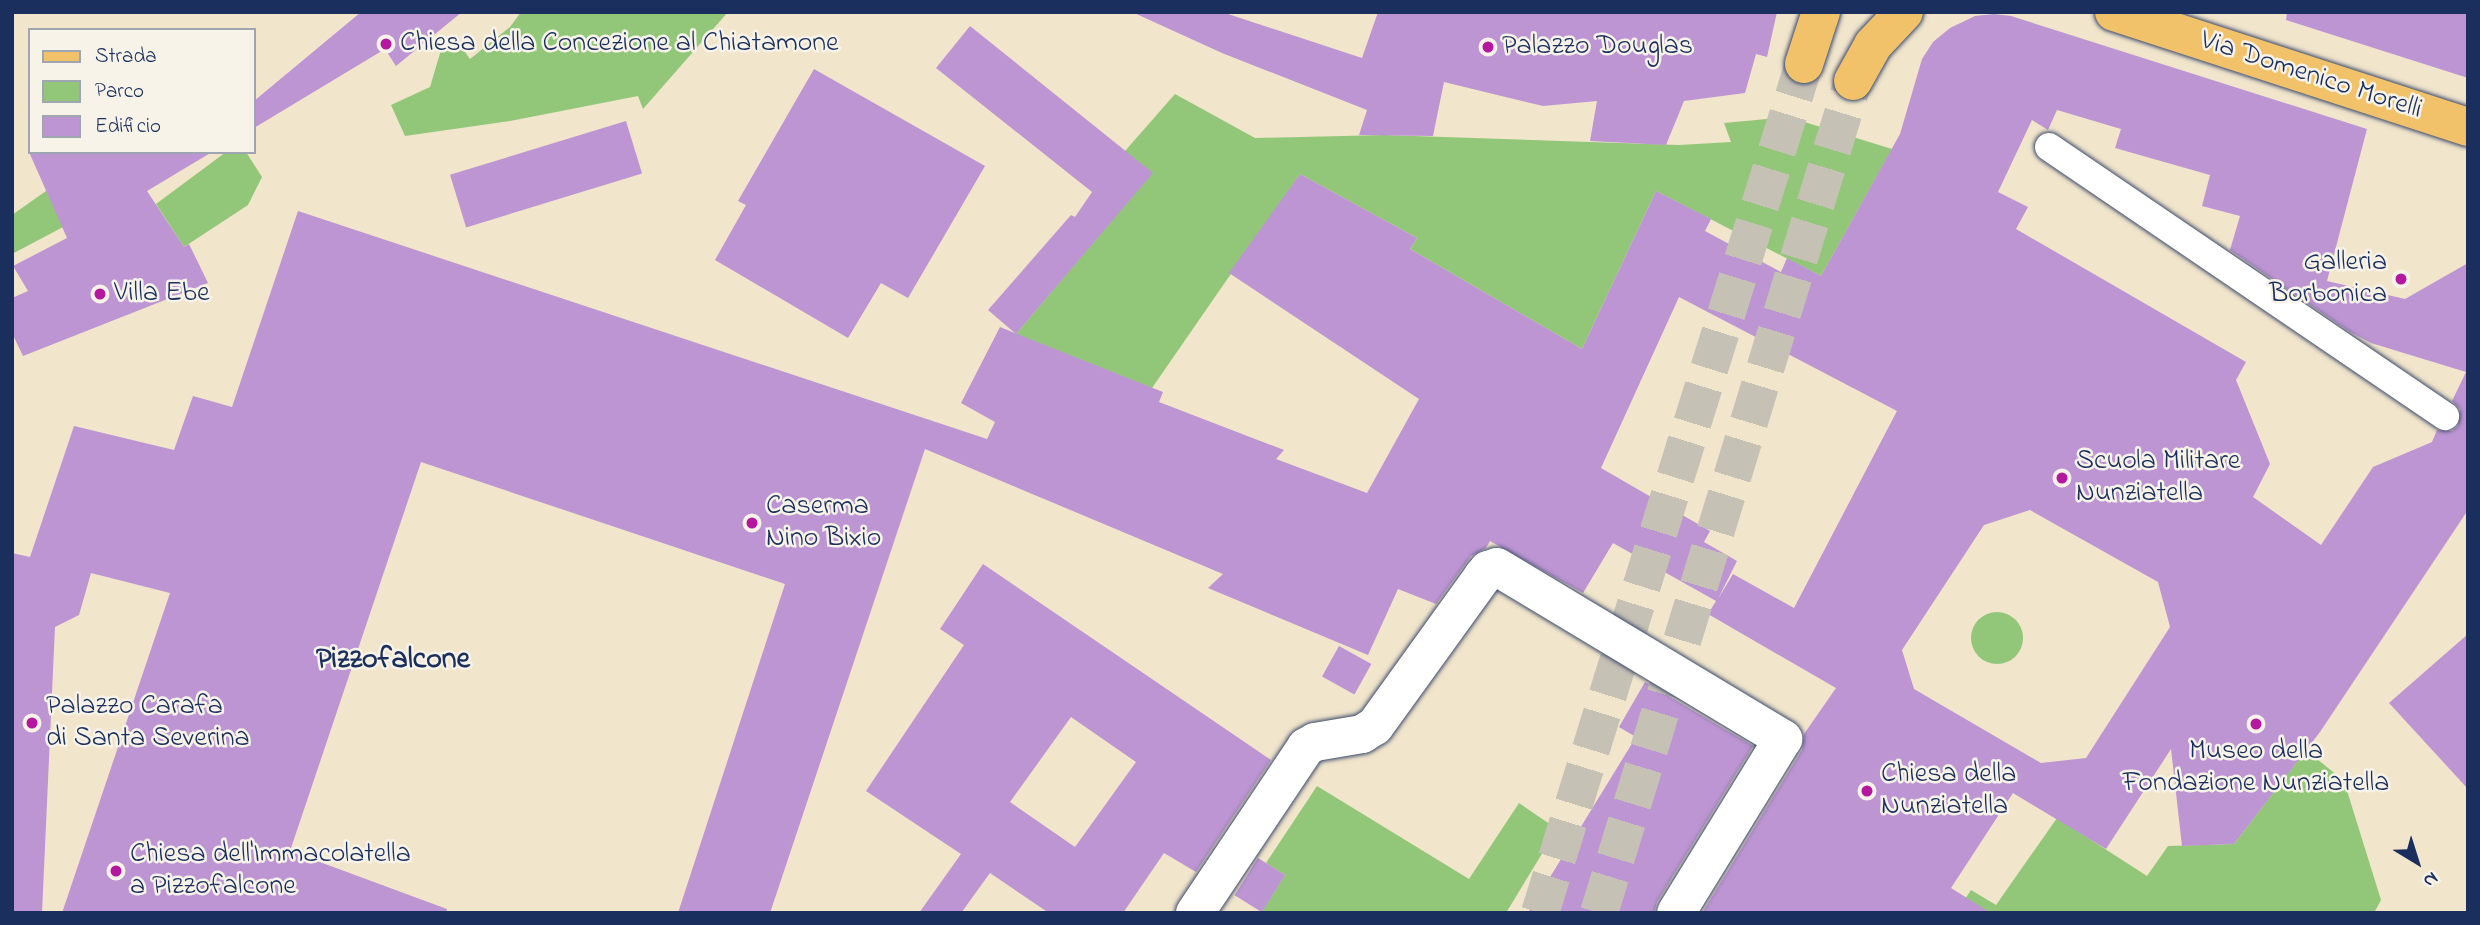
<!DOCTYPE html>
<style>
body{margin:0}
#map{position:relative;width:2480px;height:925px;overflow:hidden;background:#f1e5cb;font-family:"Indie Flower",sans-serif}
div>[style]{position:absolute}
.green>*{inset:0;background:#92c779}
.round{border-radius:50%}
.building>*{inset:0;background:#bd95d3;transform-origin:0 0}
.primary-tunnel>*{height:38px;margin-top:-19px;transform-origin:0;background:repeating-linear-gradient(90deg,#c6c1b5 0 38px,transparent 0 57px)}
.roads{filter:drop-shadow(0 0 2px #3b4a6e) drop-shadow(0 0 2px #3b4a6e)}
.pedestrian>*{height:28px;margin:-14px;padding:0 14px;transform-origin:14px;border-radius:14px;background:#fff}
.minor>*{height:38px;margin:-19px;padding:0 19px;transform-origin:19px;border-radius:19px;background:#fff}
.primary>*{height:38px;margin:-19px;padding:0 19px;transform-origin:19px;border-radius:19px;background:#f2c26a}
.dots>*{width:19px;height:19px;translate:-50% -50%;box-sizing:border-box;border:4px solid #f7f3e8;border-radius:50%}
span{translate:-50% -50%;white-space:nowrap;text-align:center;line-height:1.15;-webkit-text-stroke:5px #f7f3e8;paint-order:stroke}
.poi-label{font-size:28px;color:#1b2f5e}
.left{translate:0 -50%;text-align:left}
.right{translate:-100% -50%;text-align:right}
.street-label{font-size:28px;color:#1b2f5e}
.neighbourhood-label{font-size:30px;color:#1b2f5e;font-weight:700}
.frame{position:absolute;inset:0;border:14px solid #1b2f5e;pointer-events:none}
.legend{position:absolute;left:28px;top:28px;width:228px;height:126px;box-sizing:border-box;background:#f7f3e8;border:2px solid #9fa5b1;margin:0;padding:9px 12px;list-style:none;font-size:21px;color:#1b2f5e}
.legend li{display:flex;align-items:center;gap:14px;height:35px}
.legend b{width:35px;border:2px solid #9fa5b1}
.north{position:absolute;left:2382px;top:827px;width:70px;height:70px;-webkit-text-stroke:5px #f7f3e8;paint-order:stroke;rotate:142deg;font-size:19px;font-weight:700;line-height:28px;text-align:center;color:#1b2f5e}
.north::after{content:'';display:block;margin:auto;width:24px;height:32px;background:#1b2f5e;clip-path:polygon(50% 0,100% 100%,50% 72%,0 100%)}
</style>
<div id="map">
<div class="green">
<i style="clip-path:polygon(521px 12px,555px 14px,728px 12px,643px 109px,638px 96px,510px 121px,405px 136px,391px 105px,430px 87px,441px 50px,463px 49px,470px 59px,510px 27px)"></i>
<i style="clip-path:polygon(1175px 94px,1255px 138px,1384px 135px,1679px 145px,1731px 142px,1724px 123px,1788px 117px,1892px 149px,1821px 276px,1656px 191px,1582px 349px,1410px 249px,1417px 238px,1300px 174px,1152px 388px,1016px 334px,1152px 173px,1125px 151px)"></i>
<i style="clip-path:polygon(226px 152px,246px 152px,262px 177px,248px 205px,184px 247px,156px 204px)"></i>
<i style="clip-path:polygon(46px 191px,101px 207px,12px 254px,12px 215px)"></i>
<i class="round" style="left:1971px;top:612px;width:52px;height:52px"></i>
<i style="clip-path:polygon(2306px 750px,2344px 781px,2381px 900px,2374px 913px,1956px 913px,1971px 890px,1996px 905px,2057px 818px,2147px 876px,2168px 846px,2234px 844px)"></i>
<i style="clip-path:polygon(1317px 786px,1469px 879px,1519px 803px,1557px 829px,1506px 913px,1261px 913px,1285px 875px,1266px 863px)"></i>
</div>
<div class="building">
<i style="clip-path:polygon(361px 12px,462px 12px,396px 66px,385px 49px,254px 128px,254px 101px)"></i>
<i style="clip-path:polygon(1132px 12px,1222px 12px,1362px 58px,1378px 12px,1777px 12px,1767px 57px,1756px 54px,1745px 93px,1684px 101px,1666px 145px,1590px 141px,1597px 101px,1543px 106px,1444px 82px,1433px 136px,1359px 135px,1367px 110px,1222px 53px)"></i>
<i style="clip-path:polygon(2287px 12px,2468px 12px,2468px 78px,2286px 20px)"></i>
<i style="clip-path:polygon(evenodd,1994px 14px,2011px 16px,2367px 129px,2327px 281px,2405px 299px,2468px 263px,2468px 510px,2320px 732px,2234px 844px,2182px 846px,2171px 749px,2106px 849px,2013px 793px,1951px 888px,1991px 913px,1702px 913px,1802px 750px,1804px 734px,1836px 688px,1708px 614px,1716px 601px,1613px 543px,1583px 593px,1490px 541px,1486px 548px,1471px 556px,1436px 604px,1398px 589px,1368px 655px,1208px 588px,1223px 574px,925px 449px,770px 913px,678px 913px,785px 584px,421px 462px,290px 851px,447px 909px,446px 913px,62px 913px,170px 593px,91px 573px,79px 615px,55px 627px,42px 913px,12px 913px,12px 553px,30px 557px,74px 426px,174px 450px,193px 396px,232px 407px,298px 211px,987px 439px,995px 422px,961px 403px,1000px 327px,1163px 392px,1159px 402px,1284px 450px,1276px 459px,1367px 493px,1419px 399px,1229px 273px,1300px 174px,1417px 238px,1410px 249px,1582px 349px,1656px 191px,1711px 219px,1705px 231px,1781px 272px,1787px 258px,1821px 276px,1900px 134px,1922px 59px,1933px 42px,1950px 28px,1975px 16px,1994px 14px,2057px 110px,2121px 129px,2115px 148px,2210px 175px,2202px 206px,2240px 216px,2230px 250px,2350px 332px,2371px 343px,2466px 372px,2452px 401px,2460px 409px,2458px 426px,2452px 431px,2437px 430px,2432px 442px,2373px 467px,2321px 545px,2253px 497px,2270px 464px,2236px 380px,2246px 362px,2016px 229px,2028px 207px,1998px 192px,2032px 120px,2048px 130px,2057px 110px,1994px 14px,1679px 297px,1897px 411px,1794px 608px,1733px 574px,1718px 599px,1737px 561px,1704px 542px,1710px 531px,1601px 468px,1679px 297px,1994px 14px,2030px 510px,2158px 582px,2170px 627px,2086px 758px,2041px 763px,1914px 689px,1902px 650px,1984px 525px,2030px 510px)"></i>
<i style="clip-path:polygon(970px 26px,1153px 173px,1016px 334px,988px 310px,1071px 215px,1075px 217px,1092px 192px,936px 68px)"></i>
<i style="clip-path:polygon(814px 69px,985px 166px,908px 298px,881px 283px,848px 338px,715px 260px,746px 205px,738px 201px)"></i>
<i style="left:626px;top:121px;width:55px;height:184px;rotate:73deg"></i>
<i style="clip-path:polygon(29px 152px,212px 152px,147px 191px,184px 247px,189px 244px,208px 283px,23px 356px,12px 333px,12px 298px,28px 291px,13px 266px,67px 238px)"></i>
<i style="clip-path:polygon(evenodd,983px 564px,1271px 760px,1196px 872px,1164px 853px,1123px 913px,1049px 913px,990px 873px,961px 913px,919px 913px,961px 854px,866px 791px,964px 645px,940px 629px,983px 564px,1071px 717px,1136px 762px,1075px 847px,1010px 802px,1071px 717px)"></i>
<i style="clip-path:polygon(2468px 634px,2468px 789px,2389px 703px)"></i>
<i style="left:1339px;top:646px;width:37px;height:35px;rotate:29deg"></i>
<i style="clip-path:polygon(1645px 682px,1753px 746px,1657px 902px,1654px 913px,1528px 913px,1636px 737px,1619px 727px)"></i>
<i style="left:1258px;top:858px;width:32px;height:44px;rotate:32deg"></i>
</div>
<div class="primary-tunnel">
<i style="left:1540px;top:913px;width:889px;rotate:-72.73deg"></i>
<i style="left:1599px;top:913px;width:870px;rotate:-73.02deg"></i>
</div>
<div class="roads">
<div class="pedestrian">
<i style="left:2049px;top:147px;width:479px;rotate:34.2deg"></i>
</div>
<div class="minor">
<i style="left:1195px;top:913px;width:200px;rotate:-56.2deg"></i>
<i style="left:1306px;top:747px;width:10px;rotate:-29deg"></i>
<i style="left:1315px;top:742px;width:48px;rotate:-9.7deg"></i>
<i style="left:1362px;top:734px;width:15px;rotate:-32deg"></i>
<i style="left:1375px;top:726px;width:185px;rotate:-54.2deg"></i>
<i style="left:1483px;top:576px;width:8px;rotate:-50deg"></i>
<i style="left:1488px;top:570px;width:9px;rotate:-18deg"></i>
<i style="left:1497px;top:567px;width:334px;rotate:31deg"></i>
<i style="left:1783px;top:739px;width:204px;rotate:121.6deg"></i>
</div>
<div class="primary">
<i style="left:2114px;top:12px;width:372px;rotate:18deg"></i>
<i style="left:1804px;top:64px;width:55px;rotate:-71.9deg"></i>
<i style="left:1853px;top:81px;width:41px;rotate:-60.9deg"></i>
<i style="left:1873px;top:45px;width:45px;rotate:-46.8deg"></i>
</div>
</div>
<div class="dots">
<i style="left:386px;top:44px;background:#b5179e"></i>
<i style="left:1488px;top:47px;background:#b5179e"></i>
<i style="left:2401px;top:279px;background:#b5179e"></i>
<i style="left:100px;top:294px;background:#b5179e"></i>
<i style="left:2062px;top:478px;background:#b5179e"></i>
<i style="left:752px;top:523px;background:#b5179e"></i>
<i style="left:32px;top:723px;background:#b5179e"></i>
<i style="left:2256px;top:724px;background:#b5179e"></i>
<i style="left:1867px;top:791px;background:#b5179e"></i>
<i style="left:116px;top:871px;background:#b5179e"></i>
</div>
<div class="poi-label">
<span class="left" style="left:400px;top:44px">Chiesa della Concezione al Chiatamone</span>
<span class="left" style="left:1502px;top:47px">Palazzo Douglas</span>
<span class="right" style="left:2387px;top:279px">Galleria<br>Borbonica</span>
<span class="left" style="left:114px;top:294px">Villa Ebe</span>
<span class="left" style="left:2076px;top:478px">Scuola Militare<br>Nunziatella</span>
<span class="left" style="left:766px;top:523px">Caserma<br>Nino Bixio</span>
<span class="left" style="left:46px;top:723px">Palazzo Carafa<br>di Santa Severina</span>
<span style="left:2256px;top:768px">Museo della<br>Fondazione Nunziatella</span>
<span class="left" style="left:1881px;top:791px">Chiesa della<br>Nunziatella</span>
<span class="left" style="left:130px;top:871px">Chiesa dell'Immacolatella<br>a Pizzofalcone</span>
</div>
<div class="street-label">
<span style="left:2311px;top:76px;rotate:18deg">Via Domenico Morelli</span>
</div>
<div class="neighbourhood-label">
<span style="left:393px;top:660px">Pizzofalcone</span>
</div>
<div class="frame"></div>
<ul class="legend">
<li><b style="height:9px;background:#f2c26a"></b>Strada</li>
<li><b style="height:19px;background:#92c779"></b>Parco</li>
<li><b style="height:19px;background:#bd95d3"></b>Edificio</li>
</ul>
<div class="north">N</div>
</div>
